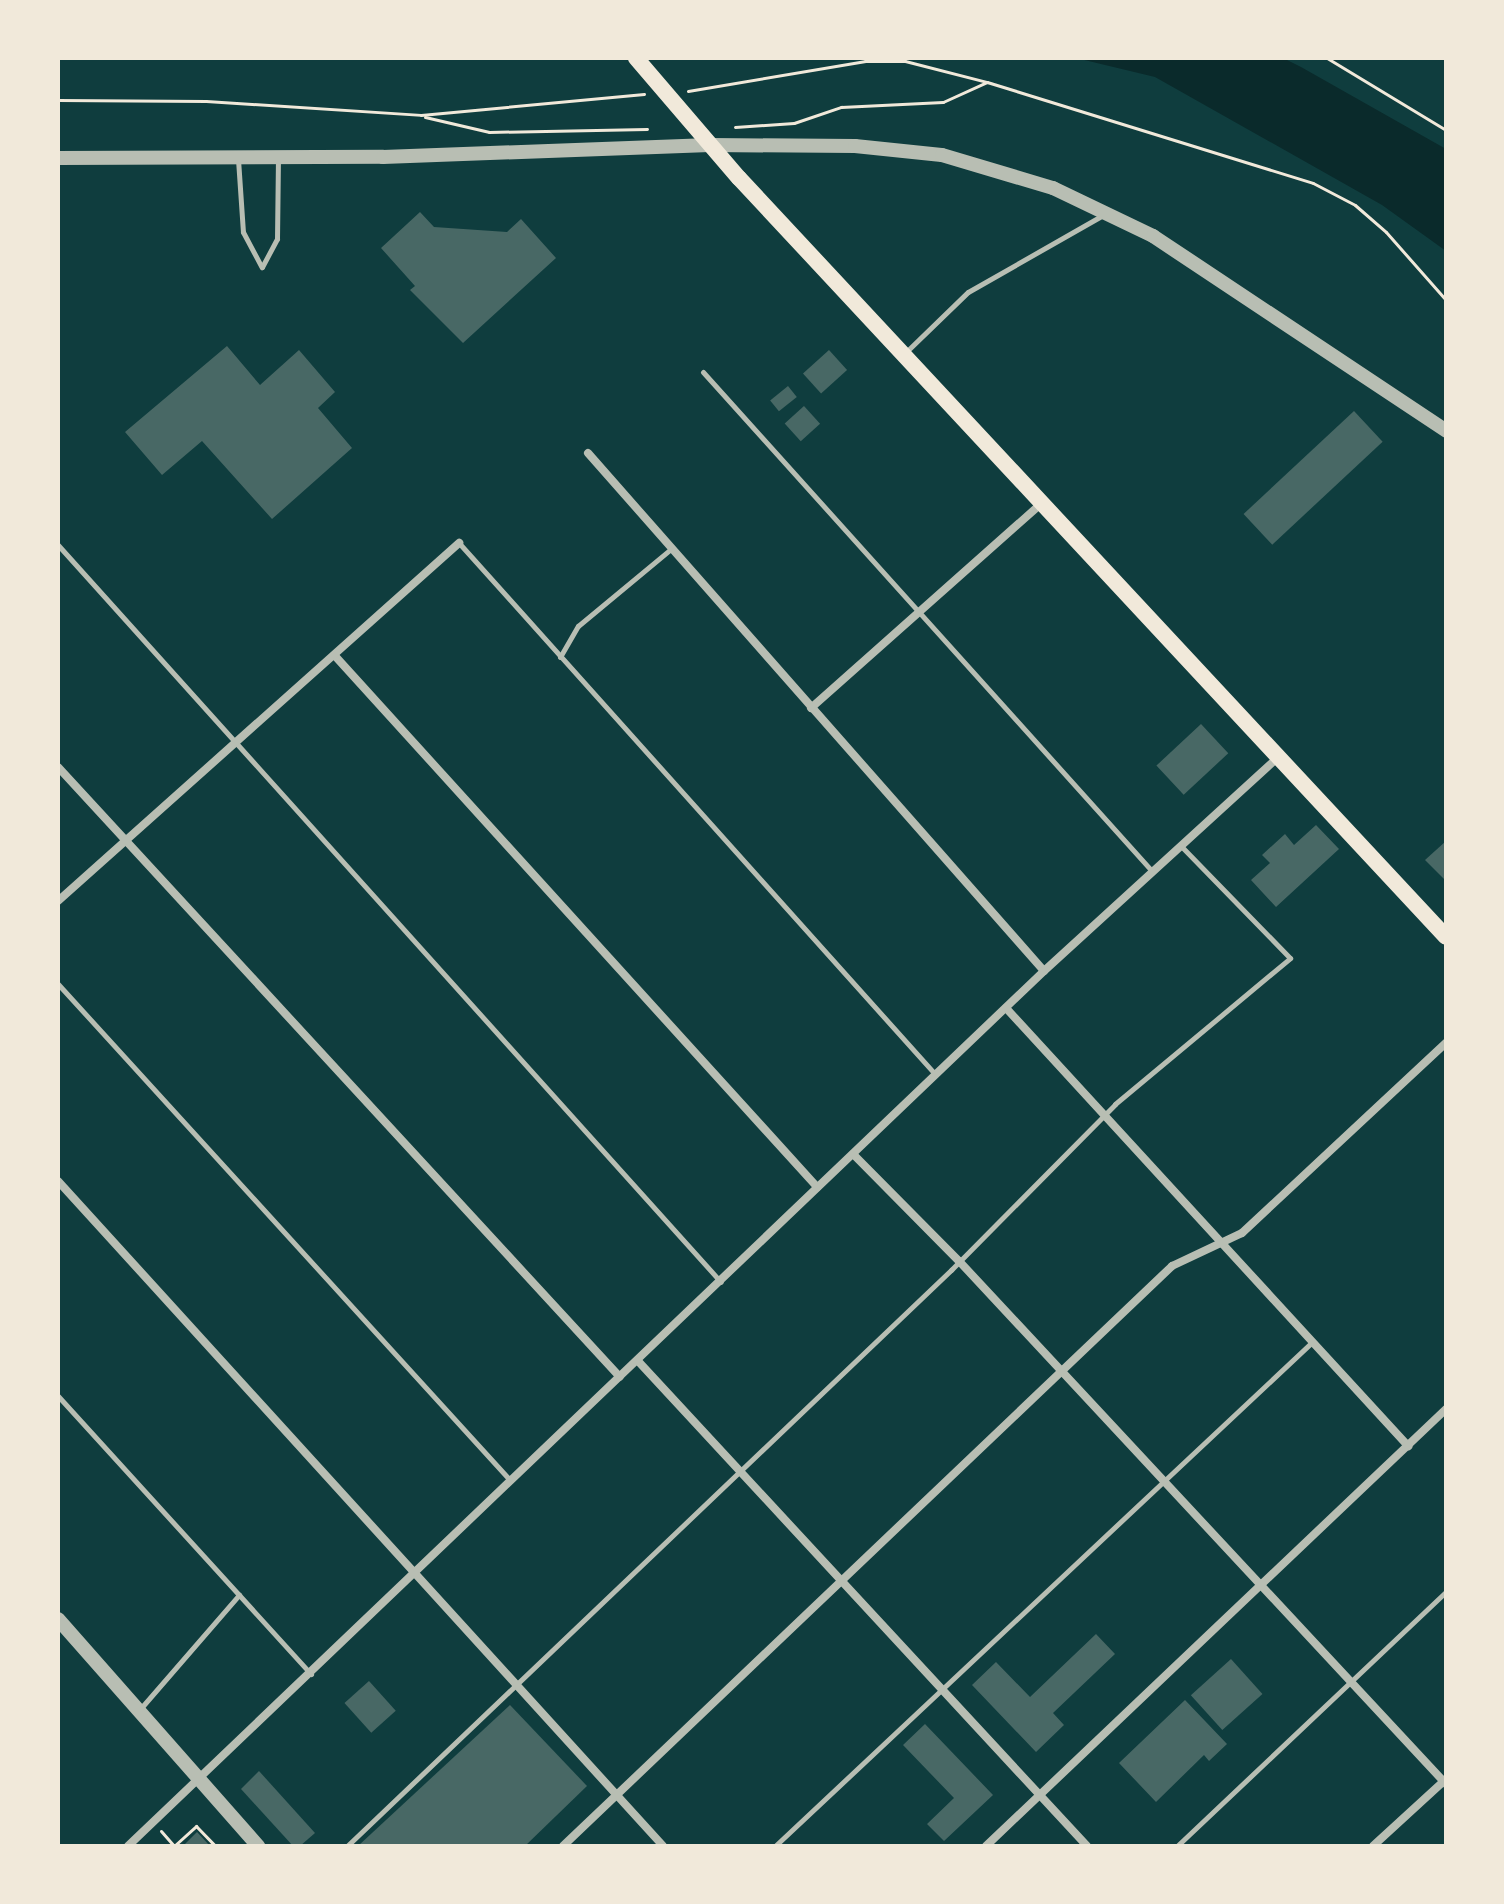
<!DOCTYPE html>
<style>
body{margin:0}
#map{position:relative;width:1504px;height:1904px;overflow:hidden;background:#0f3d3e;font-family:Montserrat,sans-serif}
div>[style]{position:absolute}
.water>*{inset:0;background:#0a2a2b}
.building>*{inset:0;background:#486865;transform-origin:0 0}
.path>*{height:3px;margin:-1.5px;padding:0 1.5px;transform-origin:1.5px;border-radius:1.5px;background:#f1e9da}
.service>*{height:5px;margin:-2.5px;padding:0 2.5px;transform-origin:2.5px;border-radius:2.5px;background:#b8beb3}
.minor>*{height:8px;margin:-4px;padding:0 4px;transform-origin:4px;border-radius:4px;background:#b8beb3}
.tertiary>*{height:14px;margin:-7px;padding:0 7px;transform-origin:7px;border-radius:7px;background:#b8beb3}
.secondary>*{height:16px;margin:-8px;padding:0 8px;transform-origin:8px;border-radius:8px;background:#f1e9da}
span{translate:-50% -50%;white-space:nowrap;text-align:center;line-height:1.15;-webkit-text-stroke:6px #f1e9da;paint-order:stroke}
.frame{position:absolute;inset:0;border:60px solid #f1e9da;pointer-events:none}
</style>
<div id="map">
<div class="water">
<i style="clip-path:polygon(1076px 58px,1283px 58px,1301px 67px,1446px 149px,1446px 251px,1382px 205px,1155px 77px)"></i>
</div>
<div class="building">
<i style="clip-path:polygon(420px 212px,434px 227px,507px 232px,521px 219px,556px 258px,463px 343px,410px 290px,415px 286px,381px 248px)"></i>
<i style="clip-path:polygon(227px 346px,260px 385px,299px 350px,335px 392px,318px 408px,352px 448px,272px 519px,202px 441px,162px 475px,125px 432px)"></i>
<i style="left:829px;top:350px;width:27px;height:35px;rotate:48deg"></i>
<i style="left:788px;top:386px;width:14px;height:23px;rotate:51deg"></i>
<i style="left:804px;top:406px;width:24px;height:26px;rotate:48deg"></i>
<i style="left:1354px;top:411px;width:42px;height:151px;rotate:47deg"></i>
<i style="left:1201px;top:724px;width:40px;height:61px;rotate:47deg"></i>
<i style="clip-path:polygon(1316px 825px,1339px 849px,1276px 907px,1251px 880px,1270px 863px,1262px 855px,1285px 834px,1294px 845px)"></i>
<i style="clip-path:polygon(1446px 841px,1446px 881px,1425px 860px)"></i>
<i style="clip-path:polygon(1096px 1634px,1115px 1654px,1053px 1713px,1064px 1725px,1036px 1752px,972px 1685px,996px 1662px,1030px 1697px)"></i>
<i style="left:1231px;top:1659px;width:47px;height:54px;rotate:48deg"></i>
<i style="left:369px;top:1681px;width:40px;height:33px;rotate:48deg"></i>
<i style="clip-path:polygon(1185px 1700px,1227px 1744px,1209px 1761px,1204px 1755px,1156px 1802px,1119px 1763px)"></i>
<i style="clip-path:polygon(510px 1705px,587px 1786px,525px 1846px,358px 1846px)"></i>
<i style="clip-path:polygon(925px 1724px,993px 1795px,944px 1841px,927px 1824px,954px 1798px,903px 1745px)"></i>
<i style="clip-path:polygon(259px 1771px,315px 1833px,300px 1846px,293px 1846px,241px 1789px)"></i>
<i style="clip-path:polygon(197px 1832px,210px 1846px,183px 1846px)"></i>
</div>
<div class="path">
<i style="left:1327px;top:58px;width:139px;rotate:31.2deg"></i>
<i style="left:688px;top:91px;width:180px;rotate:-9.6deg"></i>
<i style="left:865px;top:61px;width:40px"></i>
<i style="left:905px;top:61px;width:85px;rotate:14.4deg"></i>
<i style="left:987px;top:82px;width:341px;rotate:17.2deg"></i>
<i style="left:1313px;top:183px;width:47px;rotate:27.6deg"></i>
<i style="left:1355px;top:205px;width:41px;rotate:41.1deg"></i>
<i style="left:1386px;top:232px;width:91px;rotate:48.6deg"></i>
<i style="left:58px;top:100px;width:148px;rotate:0.4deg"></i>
<i style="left:206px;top:101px;width:215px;rotate:3.7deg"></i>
<i style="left:421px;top:115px;width:224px;rotate:-5.4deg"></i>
<i style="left:425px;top:117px;width:66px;rotate:13.2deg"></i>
<i style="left:489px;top:132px;width:158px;rotate:-1.1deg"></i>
<i style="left:735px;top:127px;width:59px;rotate:-3.9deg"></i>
<i style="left:794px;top:123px;width:50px;rotate:-18.8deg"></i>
<i style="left:841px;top:107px;width:102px;rotate:-2.8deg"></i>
<i style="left:943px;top:102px;width:48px;rotate:-24.4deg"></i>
<i style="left:161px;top:1831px;width:20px;rotate:49deg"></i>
<i style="left:174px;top:1846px;width:30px;rotate:-42deg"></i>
<i style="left:196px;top:1826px;width:28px;rotate:46deg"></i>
</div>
<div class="service">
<i style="left:238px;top:159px;width:73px;rotate:86.1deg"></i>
<i style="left:243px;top:232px;width:40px;rotate:62deg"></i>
<i style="left:262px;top:267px;width:32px;rotate:-62deg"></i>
<i style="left:277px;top:239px;width:80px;rotate:-89.3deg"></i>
<i style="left:906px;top:352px;width:86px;rotate:-44.1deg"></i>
<i style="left:968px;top:292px;width:155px;rotate:-29.7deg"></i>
<i style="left:703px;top:372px;width:671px;rotate:48.02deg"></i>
<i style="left:459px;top:543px;width:713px;rotate:48.13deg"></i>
<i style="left:58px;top:545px;width:991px;rotate:48.03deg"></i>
<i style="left:560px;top:657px;width:36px;rotate:-60deg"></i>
<i style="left:578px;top:626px;width:122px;rotate:-39.7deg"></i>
<i style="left:58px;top:984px;width:671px;rotate:47.66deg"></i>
<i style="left:58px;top:1396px;width:376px;rotate:47.7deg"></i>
<i style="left:141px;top:1708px;width:150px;rotate:-49.1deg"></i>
<i style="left:347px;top:1846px;width:835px;rotate:-43.64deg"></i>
<i style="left:951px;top:1270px;width:233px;rotate:-45.3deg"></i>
<i style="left:1115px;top:1104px;width:228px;rotate:-39.8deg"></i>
<i style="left:1290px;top:958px;width:156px;rotate:-134.2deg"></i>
<i style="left:775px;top:1846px;width:736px;rotate:-43.18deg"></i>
<i style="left:1177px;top:1846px;width:370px;rotate:-43.4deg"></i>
</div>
<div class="minor">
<i style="left:588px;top:453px;width:690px;rotate:48.64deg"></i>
<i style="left:336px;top:657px;width:716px;rotate:47.77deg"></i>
<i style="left:811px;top:708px;width:310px;rotate:-41.6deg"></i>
<i style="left:58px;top:767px;width:829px;rotate:47.35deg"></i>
<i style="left:58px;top:901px;width:538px;rotate:-41.76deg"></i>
<i style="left:1006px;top:1008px;width:595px;rotate:47.45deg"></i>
<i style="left:853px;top:1154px;width:151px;rotate:45.3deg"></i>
<i style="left:959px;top:1261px;width:715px;rotate:47.04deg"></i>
<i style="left:58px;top:1181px;width:899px;rotate:47.7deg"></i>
<i style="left:638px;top:1361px;width:661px;rotate:47.21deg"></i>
<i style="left:128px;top:1846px;width:1267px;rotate:-43.69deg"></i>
<i style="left:1044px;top:971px;width:317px;rotate:-42.4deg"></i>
<i style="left:563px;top:1846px;width:841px;rotate:-43.6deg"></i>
<i style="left:1172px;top:1266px;width:77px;rotate:-25.2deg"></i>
<i style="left:1242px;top:1233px;width:279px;rotate:-43deg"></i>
<i style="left:986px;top:1846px;width:634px;rotate:-43.53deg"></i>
<i style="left:1373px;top:1846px;width:98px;rotate:-42.5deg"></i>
</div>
<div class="tertiary">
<i style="left:58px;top:158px;width:325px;rotate:-0.2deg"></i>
<i style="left:383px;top:157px;width:327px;rotate:-2.1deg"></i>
<i style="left:710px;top:145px;width:145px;rotate:0.4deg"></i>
<i style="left:855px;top:146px;width:87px;rotate:5.9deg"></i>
<i style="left:942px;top:155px;width:116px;rotate:16.6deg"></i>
<i style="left:1053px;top:188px;width:111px;rotate:25.6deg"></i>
<i style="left:1153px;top:236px;width:352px;rotate:33.6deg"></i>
<i style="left:58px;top:1619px;width:303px;rotate:48.6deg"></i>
</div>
<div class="secondary">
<i style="left:636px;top:58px;width:158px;rotate:49.4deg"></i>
<i style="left:739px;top:178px;width:1037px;rotate:47.03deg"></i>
</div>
<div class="frame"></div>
</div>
